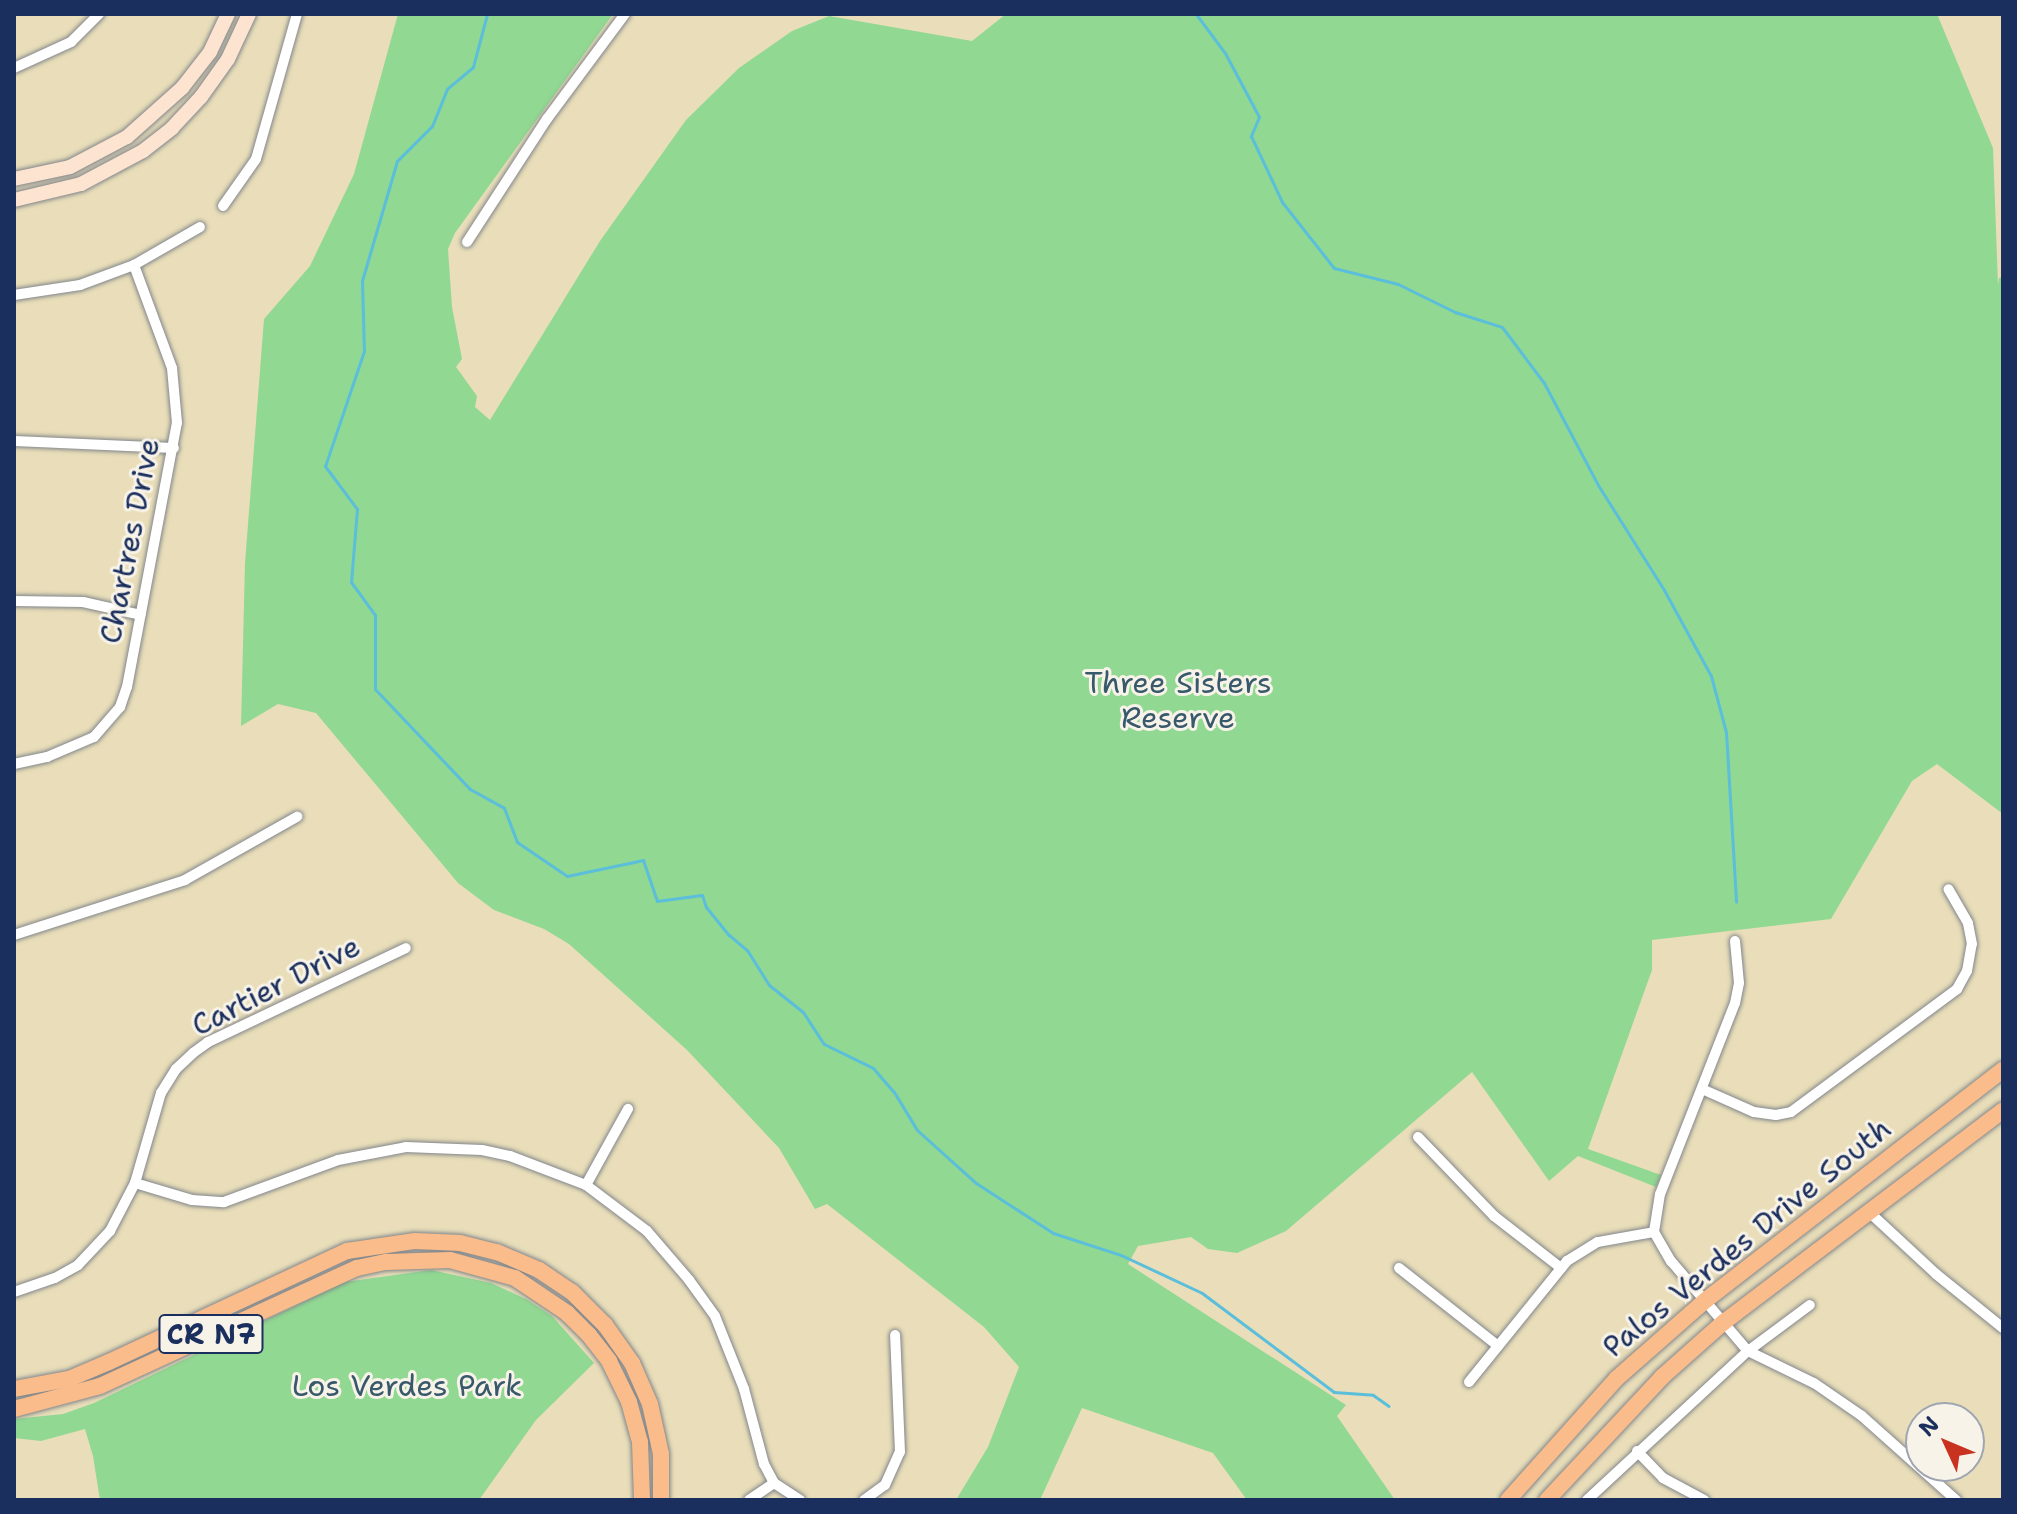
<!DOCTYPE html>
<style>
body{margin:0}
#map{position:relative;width:2017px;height:1514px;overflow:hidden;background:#e9deb9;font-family:"Shantell Sans",sans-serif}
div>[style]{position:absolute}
.green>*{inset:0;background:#91d892}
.stream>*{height:3px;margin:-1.5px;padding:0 1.5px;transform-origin:1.5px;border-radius:1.5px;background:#5bbeda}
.roads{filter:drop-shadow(0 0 2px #82868c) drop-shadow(0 0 2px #82868c)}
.street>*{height:10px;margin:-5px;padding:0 5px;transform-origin:5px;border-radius:5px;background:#fff}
.secondary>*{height:14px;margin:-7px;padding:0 7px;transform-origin:7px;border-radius:7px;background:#fde4d0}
.primary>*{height:16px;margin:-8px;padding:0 8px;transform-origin:8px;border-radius:8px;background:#f9bc8a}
span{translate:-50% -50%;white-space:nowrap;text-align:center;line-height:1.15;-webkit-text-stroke:6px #f7f3e8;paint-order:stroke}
.shield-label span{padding:2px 6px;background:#f7f3e8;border:2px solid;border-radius:6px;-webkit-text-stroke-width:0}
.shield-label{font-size:28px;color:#1b2f5e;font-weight:700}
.street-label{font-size:30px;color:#1b2f5e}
.park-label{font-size:30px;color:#38596b}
.frame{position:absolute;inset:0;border:16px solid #1b2f5e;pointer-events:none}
.north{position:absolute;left:1905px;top:1402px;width:80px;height:80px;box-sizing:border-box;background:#f7f3e8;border:2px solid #9fa5b1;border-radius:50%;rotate:314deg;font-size:22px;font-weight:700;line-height:32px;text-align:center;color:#1b2f5e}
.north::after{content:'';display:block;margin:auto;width:28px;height:36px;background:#c8321e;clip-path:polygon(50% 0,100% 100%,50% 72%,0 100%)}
</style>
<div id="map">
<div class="green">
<i style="clip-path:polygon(398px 14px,613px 14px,455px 233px,448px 249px,452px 307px,462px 359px,456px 367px,477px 396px,475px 407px,490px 420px,600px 241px,686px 120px,739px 68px,792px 31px,829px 16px,972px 41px,1006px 14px,1937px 14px,1993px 148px,1998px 285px,1999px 278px,2003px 277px,2003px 814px,1937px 764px,1912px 781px,1831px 919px,1652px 940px,1652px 970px,1588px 1149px,1661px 1175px,1656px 1187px,1578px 1156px,1549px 1181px,1472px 1072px,1286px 1231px,1237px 1253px,1208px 1249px,1191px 1237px,1138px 1246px,1128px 1264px,1346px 1405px,1337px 1416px,1395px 1500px,1247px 1500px,1213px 1453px,1082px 1408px,1040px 1500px,956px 1500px,988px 1447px,1019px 1367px,984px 1327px,827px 1204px,815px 1209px,779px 1148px,687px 1050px,569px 944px,544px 929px,494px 910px,458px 883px,316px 713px,278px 704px,241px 726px,245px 563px,264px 319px,310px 266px,354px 174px)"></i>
<i style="clip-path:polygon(431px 1270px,491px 1283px,526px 1299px,552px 1316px,594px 1363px,536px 1420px,479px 1500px,100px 1500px,93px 1456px,85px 1429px,41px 1441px,14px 1438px,14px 1419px,63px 1414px,94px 1403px,345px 1282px)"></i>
</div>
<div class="stream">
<i style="left:487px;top:14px;width:55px;rotate:104.8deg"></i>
<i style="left:473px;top:67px;width:34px;rotate:140deg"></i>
<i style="left:447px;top:89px;width:40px;rotate:112deg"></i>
<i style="left:432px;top:126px;width:49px;rotate:135deg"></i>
<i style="left:397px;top:161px;width:125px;rotate:106.3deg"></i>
<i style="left:362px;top:281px;width:70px;rotate:88.4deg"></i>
<i style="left:364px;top:351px;width:121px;rotate:108.7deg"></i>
<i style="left:325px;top:466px;width:54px;rotate:53.3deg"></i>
<i style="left:357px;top:509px;width:73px;rotate:94.7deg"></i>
<i style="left:351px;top:582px;width:41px;rotate:54deg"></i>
<i style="left:375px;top:615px;width:74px;rotate:90deg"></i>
<i style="left:375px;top:689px;width:138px;rotate:46.5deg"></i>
<i style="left:470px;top:789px;width:39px;rotate:29deg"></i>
<i style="left:504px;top:808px;width:36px;rotate:69deg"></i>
<i style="left:517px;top:842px;width:60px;rotate:34.2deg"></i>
<i style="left:567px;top:876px;width:78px;rotate:-11.9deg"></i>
<i style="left:643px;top:860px;width:43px;rotate:71.1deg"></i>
<i style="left:657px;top:901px;width:45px;rotate:-7.6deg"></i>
<i style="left:702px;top:895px;width:13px;rotate:72deg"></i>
<i style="left:706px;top:907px;width:36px;rotate:51deg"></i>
<i style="left:729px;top:935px;width:23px;rotate:40deg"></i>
<i style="left:747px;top:950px;width:41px;rotate:57.8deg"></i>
<i style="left:769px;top:985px;width:43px;rotate:38.5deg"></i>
<i style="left:803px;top:1012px;width:38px;rotate:57deg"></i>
<i style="left:824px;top:1044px;width:55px;rotate:26.1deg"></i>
<i style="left:873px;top:1068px;width:32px;rotate:49deg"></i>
<i style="left:894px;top:1092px;width:44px;rotate:58.8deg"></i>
<i style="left:917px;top:1130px;width:79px;rotate:41.9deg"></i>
<i style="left:976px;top:1183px;width:92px;rotate:33deg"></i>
<i style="left:1053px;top:1233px;width:71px;rotate:17.9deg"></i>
<i style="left:1121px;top:1255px;width:89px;rotate:25.1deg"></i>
<i style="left:1202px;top:1293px;width:165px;rotate:36.9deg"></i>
<i style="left:1334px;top:1392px;width:39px;rotate:4deg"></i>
<i style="left:1373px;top:1395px;width:19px;rotate:35deg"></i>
<i style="left:1196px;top:14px;width:49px;rotate:53.4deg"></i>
<i style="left:1225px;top:53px;width:72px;rotate:62deg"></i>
<i style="left:1259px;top:117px;width:21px;rotate:113deg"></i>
<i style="left:1251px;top:136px;width:73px;rotate:64.8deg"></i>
<i style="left:1282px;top:202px;width:84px;rotate:51.8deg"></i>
<i style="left:1334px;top:268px;width:66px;rotate:14deg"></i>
<i style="left:1398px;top:284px;width:64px;rotate:26.2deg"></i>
<i style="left:1455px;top:312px;width:49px;rotate:17.7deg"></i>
<i style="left:1502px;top:327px;width:70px;rotate:53.1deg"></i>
<i style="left:1544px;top:383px;width:115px;rotate:62.1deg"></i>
<i style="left:1598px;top:485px;width:124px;rotate:57.8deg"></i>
<i style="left:1664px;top:590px;width:98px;rotate:61.3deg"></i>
<i style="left:1711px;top:676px;width:58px;rotate:75deg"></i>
<i style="left:1726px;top:732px;width:170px;rotate:86.6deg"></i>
</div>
<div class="roads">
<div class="street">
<i style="left:14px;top:68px;width:63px;rotate:-24.5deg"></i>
<i style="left:71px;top:42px;width:40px;rotate:-45deg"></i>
<i style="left:223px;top:206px;width:57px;rotate:-54.9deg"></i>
<i style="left:256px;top:159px;width:151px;rotate:-74.2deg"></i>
<i style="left:467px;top:242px;width:147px;rotate:-57deg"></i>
<i style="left:547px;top:119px;width:131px;rotate:-53.4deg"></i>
<i style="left:14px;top:295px;width:67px;rotate:-8.6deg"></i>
<i style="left:80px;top:285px;width:58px;rotate:-20.3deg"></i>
<i style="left:134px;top:265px;width:76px;rotate:-29.9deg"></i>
<i style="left:14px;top:441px;width:160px;rotate:2.5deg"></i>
<i style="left:14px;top:601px;width:69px;rotate:0.8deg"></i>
<i style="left:83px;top:602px;width:59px;rotate:12.6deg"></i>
<i style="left:14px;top:764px;width:34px;rotate:-12deg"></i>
<i style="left:47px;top:757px;width:51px;rotate:-23.1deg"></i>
<i style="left:94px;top:737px;width:40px;rotate:-49deg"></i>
<i style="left:120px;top:707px;width:21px;rotate:-71deg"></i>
<i style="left:127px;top:687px;width:269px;rotate:-79.3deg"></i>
<i style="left:177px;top:423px;width:55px;rotate:-95.2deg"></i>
<i style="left:172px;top:368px;width:110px;rotate:-110.3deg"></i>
<i style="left:14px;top:935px;width:180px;rotate:-17.8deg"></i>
<i style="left:185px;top:880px;width:129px;rotate:-29.4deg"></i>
<i style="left:1735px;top:941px;width:42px;rotate:84.6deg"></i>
<i style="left:1739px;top:983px;width:20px;rotate:101deg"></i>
<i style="left:1735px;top:1003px;width:205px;rotate:111.4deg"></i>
<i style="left:1660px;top:1194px;width:38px;rotate:99deg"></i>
<i style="left:1654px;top:1232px;width:34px;rotate:60deg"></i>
<i style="left:1671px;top:1261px;width:118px;rotate:49.5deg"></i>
<i style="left:1748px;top:1351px;width:73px;rotate:25.9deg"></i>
<i style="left:1814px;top:1383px;width:58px;rotate:34.5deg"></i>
<i style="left:1862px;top:1416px;width:126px;rotate:41.8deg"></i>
<i style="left:1702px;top:1089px;width:57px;rotate:23.9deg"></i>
<i style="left:1754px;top:1112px;width:22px;rotate:8deg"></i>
<i style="left:1776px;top:1115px;width:15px;rotate:-11deg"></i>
<i style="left:1791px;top:1112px;width:207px;rotate:-36.5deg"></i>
<i style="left:1957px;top:989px;width:21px;rotate:-61deg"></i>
<i style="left:1967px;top:971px;width:27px;rotate:-80deg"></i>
<i style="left:1972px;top:944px;width:21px;rotate:-101deg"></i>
<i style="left:1968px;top:923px;width:39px;rotate:-120deg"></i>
<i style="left:1418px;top:1137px;width:110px;rotate:46.1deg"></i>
<i style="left:1494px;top:1216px;width:85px;rotate:37.8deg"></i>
<i style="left:135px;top:1183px;width:59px;rotate:16.6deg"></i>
<i style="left:192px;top:1200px;width:32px;rotate:4deg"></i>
<i style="left:224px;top:1202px;width:121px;rotate:-20.2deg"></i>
<i style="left:338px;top:1160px;width:69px;rotate:-10.8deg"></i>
<i style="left:406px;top:1147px;width:76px;rotate:2.3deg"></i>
<i style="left:482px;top:1150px;width:29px;rotate:12deg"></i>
<i style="left:510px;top:1156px;width:81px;rotate:20.9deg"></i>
<i style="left:586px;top:1185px;width:76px;rotate:37deg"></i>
<i style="left:647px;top:1231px;width:65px;rotate:49.4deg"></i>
<i style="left:689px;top:1280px;width:44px;rotate:54.2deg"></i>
<i style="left:715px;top:1316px;width:79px;rotate:68.3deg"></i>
<i style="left:744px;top:1389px;width:78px;rotate:75.1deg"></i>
<i style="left:764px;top:1464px;width:21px;rotate:62deg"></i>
<i style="left:774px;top:1483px;width:31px;rotate:33deg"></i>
<i style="left:586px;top:1185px;width:87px;rotate:-61.1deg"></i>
<i style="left:1868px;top:1211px;width:93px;rotate:42.8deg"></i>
<i style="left:1936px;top:1274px;width:86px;rotate:38.9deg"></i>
<i style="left:1399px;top:1268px;width:126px;rotate:38.2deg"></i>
<i style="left:14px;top:1292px;width:43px;rotate:-18.9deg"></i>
<i style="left:55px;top:1278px;width:26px;rotate:-29deg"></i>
<i style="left:78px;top:1265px;width:47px;rotate:-46.7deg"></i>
<i style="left:110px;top:1231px;width:54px;rotate:-62.5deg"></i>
<i style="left:135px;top:1183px;width:94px;rotate:-73.9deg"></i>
<i style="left:161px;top:1093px;width:28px;rotate:-58deg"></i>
<i style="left:176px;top:1069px;width:23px;rotate:-43deg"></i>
<i style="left:193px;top:1053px;width:19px;rotate:-36deg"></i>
<i style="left:208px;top:1042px;width:219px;rotate:-25.4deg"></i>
<i style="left:1469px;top:1382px;width:156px;rotate:-51deg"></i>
<i style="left:1567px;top:1261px;width:36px;rotate:-32deg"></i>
<i style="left:1598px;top:1242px;width:57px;rotate:-10.1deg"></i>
<i style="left:1637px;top:1451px;width:37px;rotate:46deg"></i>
<i style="left:1663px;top:1478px;width:47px;rotate:28.2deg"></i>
<i style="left:749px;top:1500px;width:30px;rotate:-34deg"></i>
<i style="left:864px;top:1500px;width:26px;rotate:-36deg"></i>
<i style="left:885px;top:1485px;width:36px;rotate:-66deg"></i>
<i style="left:900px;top:1452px;width:117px;rotate:-92.4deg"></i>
<i style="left:1587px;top:1500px;width:219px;rotate:-42.8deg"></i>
<i style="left:1748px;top:1351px;width:77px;rotate:-36.6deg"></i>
</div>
<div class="secondary">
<i style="left:14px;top:179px;width:57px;rotate:-12.1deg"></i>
<i style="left:70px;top:167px;width:64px;rotate:-27.8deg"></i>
<i style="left:127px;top:137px;width:74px;rotate:-41.7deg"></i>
<i style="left:182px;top:88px;width:46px;rotate:-52.1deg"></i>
<i style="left:210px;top:52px;width:42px;rotate:-64.7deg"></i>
<i style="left:14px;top:200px;width:69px;rotate:-13.4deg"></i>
<i style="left:81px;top:184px;width:70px;rotate:-28deg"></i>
<i style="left:143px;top:151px;width:37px;rotate:-38deg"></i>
<i style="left:172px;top:128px;width:42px;rotate:-46.9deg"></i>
<i style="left:201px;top:97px;width:47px;rotate:-54.6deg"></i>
<i style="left:228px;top:59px;width:50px;rotate:-65deg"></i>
</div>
<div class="primary">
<i style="left:14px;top:1389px;width:56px;rotate:-10.3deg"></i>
<i style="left:69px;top:1379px;width:43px;rotate:-23deg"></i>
<i style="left:109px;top:1362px;width:263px;rotate:-25deg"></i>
<i style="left:347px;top:1251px;width:69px;rotate:-8.4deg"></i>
<i style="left:415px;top:1241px;width:45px;rotate:2.5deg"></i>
<i style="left:460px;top:1243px;width:38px;rotate:14deg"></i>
<i style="left:497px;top:1252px;width:46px;rotate:23.2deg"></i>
<i style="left:539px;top:1270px;width:40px;rotate:34deg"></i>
<i style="left:572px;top:1292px;width:47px;rotate:45deg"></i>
<i style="left:605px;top:1325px;width:47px;rotate:54.6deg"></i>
<i style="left:632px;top:1363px;width:45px;rotate:66.3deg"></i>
<i style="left:650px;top:1404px;width:51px;rotate:77.6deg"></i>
<i style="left:661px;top:1454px;width:46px;rotate:90deg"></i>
<i style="left:14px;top:1409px;width:89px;rotate:-15deg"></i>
<i style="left:100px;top:1386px;width:283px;rotate:-24.7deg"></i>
<i style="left:357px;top:1268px;width:30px;rotate:-12deg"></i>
<i style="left:386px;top:1262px;width:64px;rotate:-1.8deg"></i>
<i style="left:450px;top:1260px;width:67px;rotate:15.5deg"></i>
<i style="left:515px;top:1278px;width:63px;rotate:33.9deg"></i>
<i style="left:567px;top:1313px;width:31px;rotate:45deg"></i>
<i style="left:589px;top:1335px;width:33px;rotate:52deg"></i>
<i style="left:609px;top:1361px;width:46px;rotate:64deg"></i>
<i style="left:629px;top:1402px;width:41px;rotate:74.6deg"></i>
<i style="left:640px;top:1442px;width:58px;rotate:88deg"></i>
<i style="left:1508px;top:1500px;width:162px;rotate:-48.2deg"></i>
<i style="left:1616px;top:1379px;width:120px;rotate:-41.3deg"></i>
<i style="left:1706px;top:1300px;width:376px;rotate:-37.8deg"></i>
<i style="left:1547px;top:1500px;width:168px;rotate:-46.9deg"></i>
<i style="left:1662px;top:1377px;width:83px;rotate:-41.6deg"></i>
<i style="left:1724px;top:1322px;width:350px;rotate:-37.2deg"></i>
</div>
</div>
<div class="shield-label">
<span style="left:211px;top:1334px">CR N7</span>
</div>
<div class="street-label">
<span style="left:130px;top:541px;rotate:-79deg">Chartres Drive</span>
<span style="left:276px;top:986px;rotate:-27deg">Cartier Drive</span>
<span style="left:1747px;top:1238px;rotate:-39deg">Palos Verdes Drive South</span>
</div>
<div class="park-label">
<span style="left:1178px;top:700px">Three Sisters<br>Reserve</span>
<span style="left:407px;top:1386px">Los Verdes Park</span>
</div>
<div class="frame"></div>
<div class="north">N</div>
</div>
